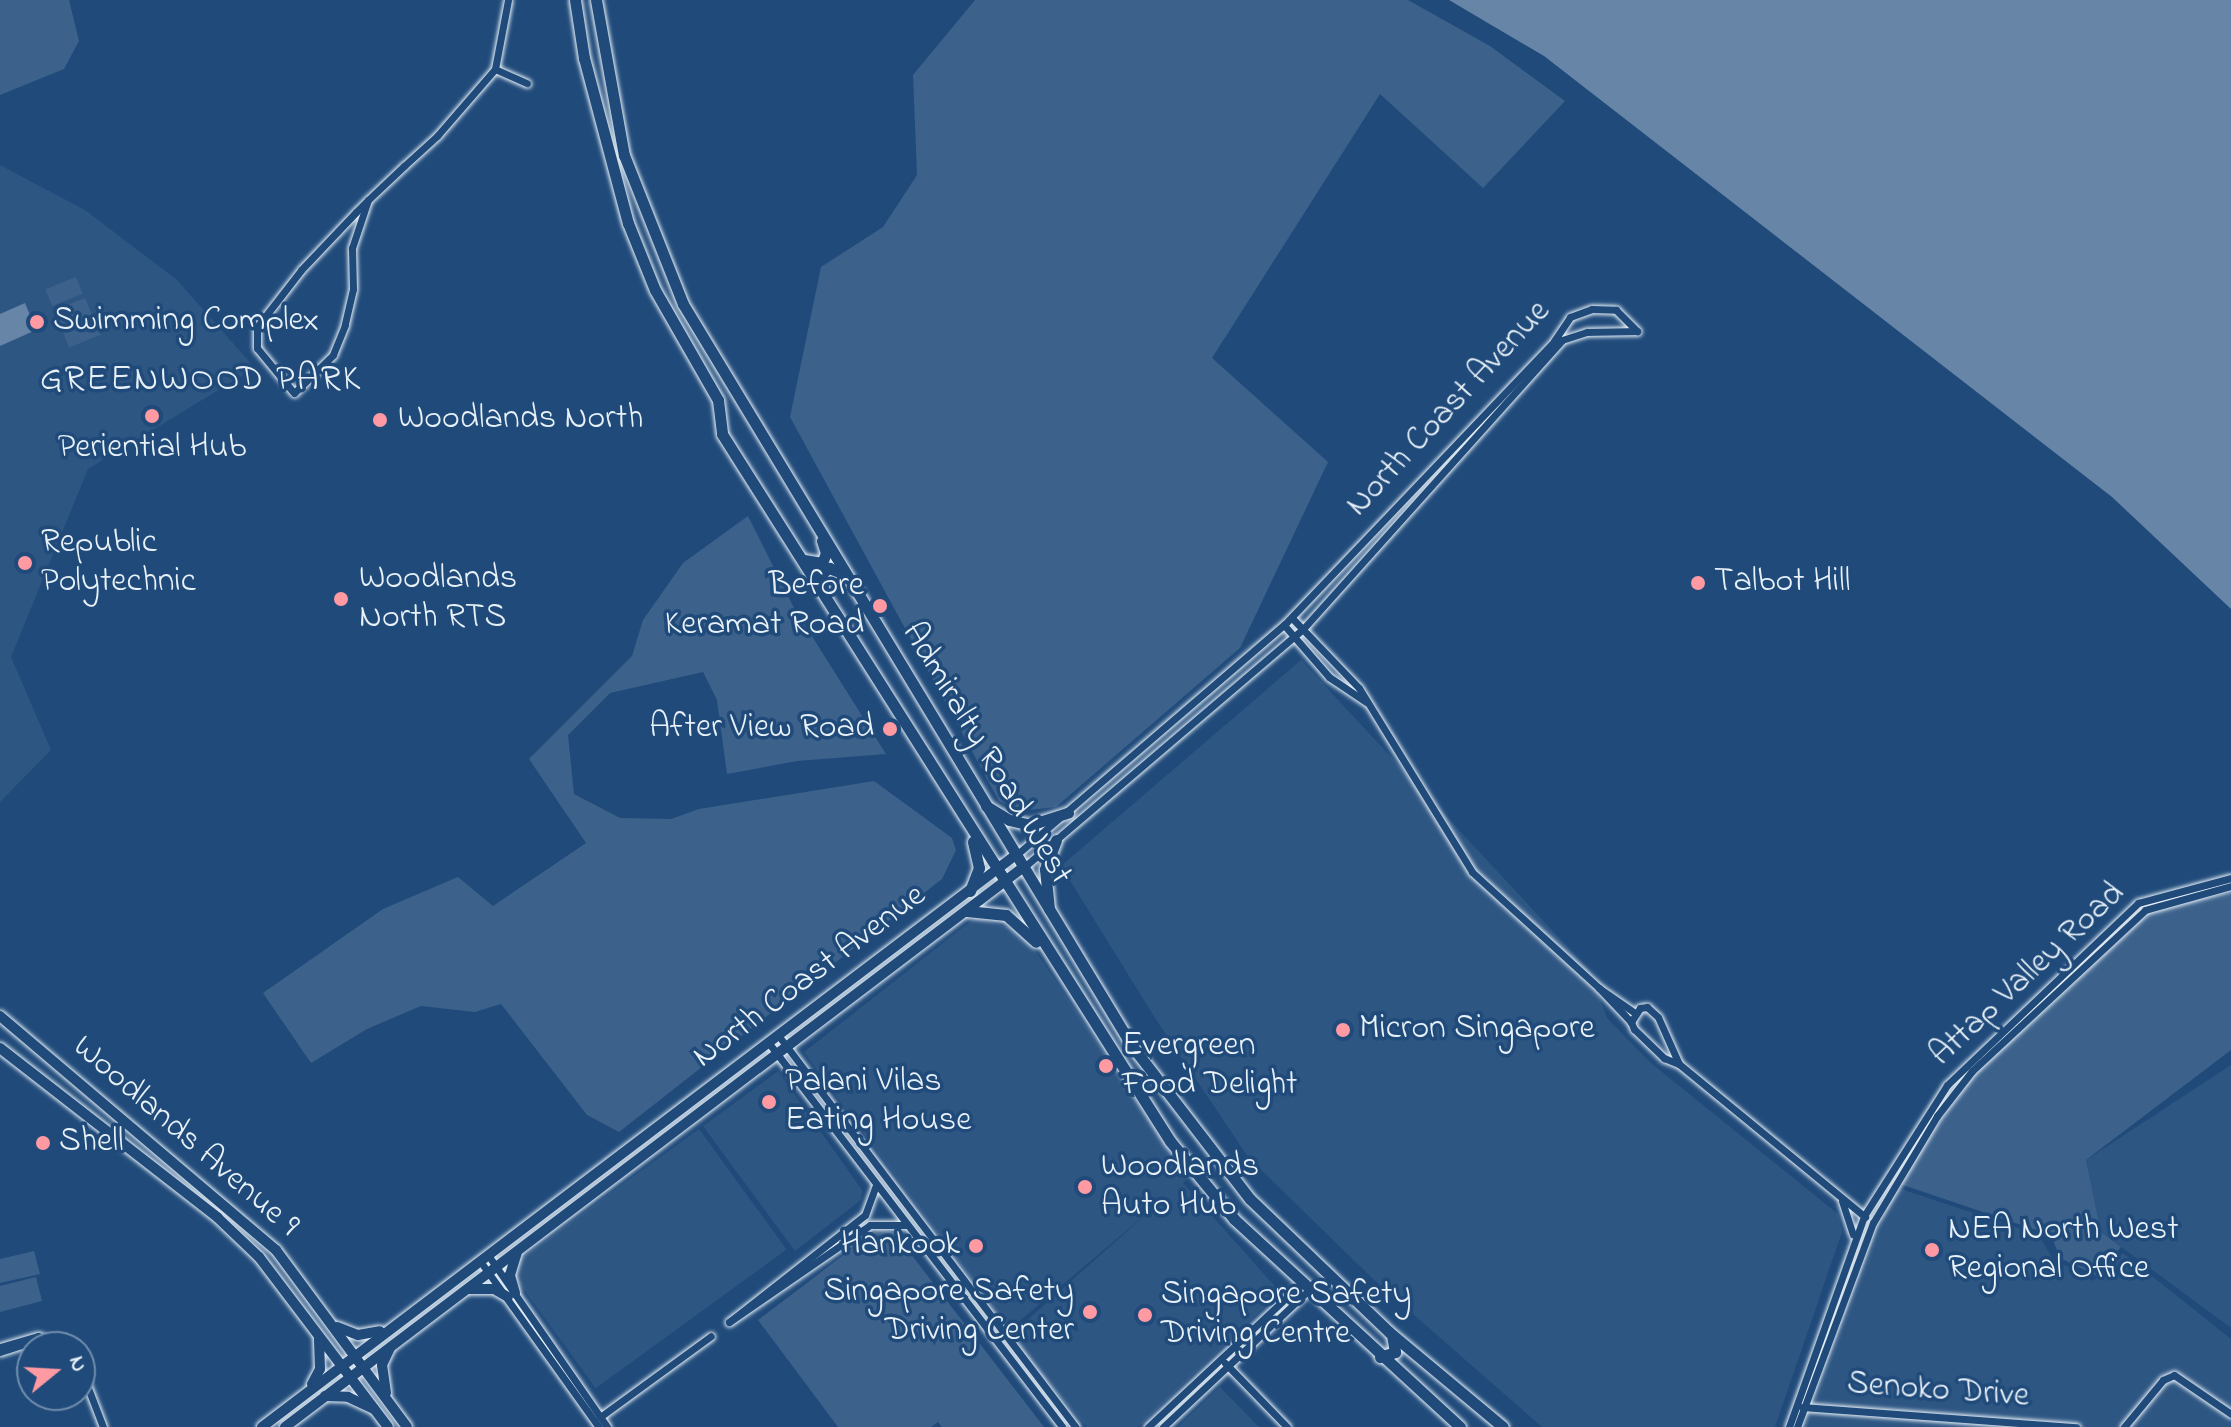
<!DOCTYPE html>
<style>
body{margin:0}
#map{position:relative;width:2231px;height:1427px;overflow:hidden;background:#1f4a7a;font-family:"Indie Flower",sans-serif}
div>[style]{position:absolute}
.built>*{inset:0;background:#2e5683;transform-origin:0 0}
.green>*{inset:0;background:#3c628c;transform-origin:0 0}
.water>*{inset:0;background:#6685a7}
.roads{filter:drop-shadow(0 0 2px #e8f1f8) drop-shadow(0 0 2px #e8f1f8)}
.street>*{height:7px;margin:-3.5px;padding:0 3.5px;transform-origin:3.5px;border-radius:3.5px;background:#1f4a7a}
.secondary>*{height:10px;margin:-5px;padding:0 5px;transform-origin:5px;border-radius:5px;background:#1f4a7a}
.primary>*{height:11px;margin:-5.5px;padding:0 5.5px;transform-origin:5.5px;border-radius:5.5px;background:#1f4a7a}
.dots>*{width:22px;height:22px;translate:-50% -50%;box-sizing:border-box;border:4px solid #1f4a7a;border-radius:50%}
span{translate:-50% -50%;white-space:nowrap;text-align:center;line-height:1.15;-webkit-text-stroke:7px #1f4a7a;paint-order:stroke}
.poi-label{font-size:34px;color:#e8f1f8}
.left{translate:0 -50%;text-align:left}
.right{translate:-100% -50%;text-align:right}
.street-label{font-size:34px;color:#e8f1f8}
.neighbourhood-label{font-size:36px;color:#e8f1f8;letter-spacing:2px}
.north{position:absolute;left:16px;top:1331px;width:80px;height:80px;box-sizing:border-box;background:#1f4a7a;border:2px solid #6f8dac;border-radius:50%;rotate:72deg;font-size:22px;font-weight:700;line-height:32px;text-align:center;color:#e8f1f8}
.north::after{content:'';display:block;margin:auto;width:28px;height:36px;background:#ff9aa2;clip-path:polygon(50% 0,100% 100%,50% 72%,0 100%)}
</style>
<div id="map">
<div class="built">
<i style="clip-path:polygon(0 165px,85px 210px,177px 280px,255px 368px,88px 469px,11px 657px,51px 750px,0 802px)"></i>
<i style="clip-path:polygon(1301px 660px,1590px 971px,1607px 1018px,1651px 1063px,1838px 1214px,1842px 1232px,1775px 1427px,1542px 1427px,1373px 1279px,1248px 1157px,1155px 1018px,1061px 866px)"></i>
<i style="clip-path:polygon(975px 918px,1022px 931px,1188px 1178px,1183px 1183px,1280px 1292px,1138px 1427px,1087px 1427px,1008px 1337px,1151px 1210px,1009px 1330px,804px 1052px)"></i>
<i style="clip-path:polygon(2231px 1065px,2231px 1328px,2101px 1232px,2086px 1160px)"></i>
<i style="clip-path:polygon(778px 1071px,862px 1190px,861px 1200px,795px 1251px,703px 1126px)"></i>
<i style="left:699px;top:1129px;width:149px;height:236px;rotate:54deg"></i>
<i style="clip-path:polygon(1895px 1187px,2039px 1235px,2052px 1258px,2093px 1281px,2123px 1253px,2231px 1339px,2231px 1427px,1805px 1427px)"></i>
<i style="clip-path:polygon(1220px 1387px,1259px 1427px,1178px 1427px)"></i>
</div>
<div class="green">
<i style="clip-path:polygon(0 0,69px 0,79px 41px,64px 69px,0 95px)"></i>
<i style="clip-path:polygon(975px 0,1408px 0,1490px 46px,1565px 101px,1483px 188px,1380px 94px,1212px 358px,1328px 462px,1240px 648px,1056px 807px,1020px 811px,999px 801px,790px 417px,821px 267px,883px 227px,917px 175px,913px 75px)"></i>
<i style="left:76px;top:277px;width:18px;height:33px;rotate:68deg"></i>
<i style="left:85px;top:298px;width:18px;height:34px;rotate:68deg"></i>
<i style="left:94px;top:318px;width:18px;height:34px;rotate:68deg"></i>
<i style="clip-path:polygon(748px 516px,793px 606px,886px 754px,797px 761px,727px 774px,717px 700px,703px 672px,610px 693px,568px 735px,574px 794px,620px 818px,671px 819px,699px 809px,874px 781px,952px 838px,956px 850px,942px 879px,619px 1132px,587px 1115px,501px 1004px,475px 1012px,421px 1006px,367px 1029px,311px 1063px,263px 993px,383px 909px,458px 877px,493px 906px,586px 843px,529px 759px,632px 656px,643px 620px,683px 563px)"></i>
<i style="clip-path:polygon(2231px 893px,2231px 1050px,2086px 1160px,2101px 1232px,2121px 1247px,2097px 1276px,2060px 1258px,2051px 1235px,1897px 1183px,1979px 1066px,2155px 907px)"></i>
<i style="clip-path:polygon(878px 1229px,894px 1232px,1044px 1427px,942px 1427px,938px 1422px,931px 1427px,838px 1427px,758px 1320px)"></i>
<i style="clip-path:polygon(34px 1251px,40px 1274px,0 1283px,0 1259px)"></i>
<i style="clip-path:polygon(36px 1277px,42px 1301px,0 1312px,0 1286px)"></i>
</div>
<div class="water">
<i style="clip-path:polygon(1449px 0,2231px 0,2231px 609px,2112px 497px,1544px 56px)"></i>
<i style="clip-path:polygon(25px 303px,36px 330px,0 346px,0 314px)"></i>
</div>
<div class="roads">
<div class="street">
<i style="left:495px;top:69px;width:35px;rotate:24deg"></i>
<i style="left:368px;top:200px;width:51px;rotate:108.4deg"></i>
<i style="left:352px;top:248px;width:41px;rotate:88.6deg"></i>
<i style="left:353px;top:289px;width:37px;rotate:103deg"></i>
<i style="left:345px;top:325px;width:32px;rotate:112deg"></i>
<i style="left:333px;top:355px;width:54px;rotate:135.7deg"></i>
<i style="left:294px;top:393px;width:58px;rotate:-129.4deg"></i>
<i style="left:257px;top:348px;width:21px;rotate:-90deg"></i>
<i style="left:257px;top:327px;width:72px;rotate:-52.3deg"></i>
<i style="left:301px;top:270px;width:80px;rotate:-46.5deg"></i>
<i style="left:356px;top:212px;width:17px;rotate:-45deg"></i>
<i style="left:368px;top:200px;width:50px;rotate:-43.4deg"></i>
<i style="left:404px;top:166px;width:45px;rotate:-42.3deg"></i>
<i style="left:437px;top:136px;width:89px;rotate:-49.1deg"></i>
<i style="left:495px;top:69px;width:70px;rotate:-79.3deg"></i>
<i style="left:1292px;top:618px;width:97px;rotate:46.3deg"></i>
<i style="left:1359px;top:688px;width:216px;rotate:58.4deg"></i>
<i style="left:1472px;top:872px;width:172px;rotate:42.4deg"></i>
<i style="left:1599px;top:988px;width:44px;rotate:34.8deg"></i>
<i style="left:1284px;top:625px;width:69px;rotate:49.1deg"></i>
<i style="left:1329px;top:677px;width:45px;rotate:34deg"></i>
<i style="left:1015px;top:856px;width:355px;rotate:-40.7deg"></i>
<i style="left:1284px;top:625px;width:392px;rotate:-46.4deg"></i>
<i style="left:1554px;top:341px;width:29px;rotate:-56deg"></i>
<i style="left:1570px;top:317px;width:23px;rotate:-20deg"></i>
<i style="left:1592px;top:309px;width:24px;rotate:2deg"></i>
<i style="left:1616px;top:310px;width:30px;rotate:45deg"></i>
<i style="left:1023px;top:868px;width:368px;rotate:-40.5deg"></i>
<i style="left:1303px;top:629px;width:388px;rotate:-48.1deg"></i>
<i style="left:1562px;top:340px;width:26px;rotate:-18deg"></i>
<i style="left:1587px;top:332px;width:50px;rotate:-1.1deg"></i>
<i style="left:1599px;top:988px;width:47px;rotate:46.7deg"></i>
<i style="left:778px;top:1035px;width:492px;rotate:52.8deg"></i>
<i style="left:768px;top:1042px;width:484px;rotate:52.6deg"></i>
<i style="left:1679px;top:1064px;width:51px;rotate:-114.1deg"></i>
<i style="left:1658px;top:1017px;width:15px;rotate:-138deg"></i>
<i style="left:1647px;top:1007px;width:7px;rotate:172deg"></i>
<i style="left:1640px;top:1008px;width:17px;rotate:123deg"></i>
<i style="left:1631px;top:1022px;width:8px;rotate:67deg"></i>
<i style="left:1634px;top:1029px;width:42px;rotate:44deg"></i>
<i style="left:1664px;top:1058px;width:16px;rotate:22deg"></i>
<i style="left:1679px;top:1064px;width:241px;rotate:39.4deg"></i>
<i style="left:876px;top:1185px;width:32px;rotate:110deg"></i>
<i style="left:865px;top:1215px;width:173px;rotate:141.8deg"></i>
<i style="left:729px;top:1322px;width:171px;rotate:-34.5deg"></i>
<i style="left:870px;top:1225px;width:37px"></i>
<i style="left:1842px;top:1201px;width:35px;rotate:72deg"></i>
<i style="left:488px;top:1255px;width:209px;rotate:55.3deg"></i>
<i style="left:480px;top:1261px;width:204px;rotate:54.4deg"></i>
<i style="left:0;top:1347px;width:40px;rotate:-16deg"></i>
<i style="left:38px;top:1336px;width:31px;rotate:21deg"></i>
<i style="left:0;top:1352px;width:32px;rotate:-18deg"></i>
<i style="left:30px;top:1342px;width:26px;rotate:11deg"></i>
<i style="left:1225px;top:1363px;width:89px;rotate:45.9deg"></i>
<i style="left:80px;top:1367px;width:64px;rotate:69deg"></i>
<i style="left:1802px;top:1407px;width:275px;rotate:4.2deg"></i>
<i style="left:600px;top:1417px;width:137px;rotate:-36.1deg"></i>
<i style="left:1148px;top:1427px;width:209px;rotate:-43.1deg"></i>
<i style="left:1163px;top:1427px;width:199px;rotate:-43.2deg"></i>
<i style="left:1789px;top:1427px;width:224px;rotate:-70.4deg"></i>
<i style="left:1864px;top:1216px;width:155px;rotate:-57.6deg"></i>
<i style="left:1947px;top:1085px;width:264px;rotate:-43.6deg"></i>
<i style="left:2138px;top:903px;width:96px;rotate:-15deg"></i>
<i style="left:1797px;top:1427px;width:218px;rotate:-69.6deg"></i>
<i style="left:1873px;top:1223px;width:125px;rotate:-59.1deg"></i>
<i style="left:1937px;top:1116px;width:57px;rotate:-52.1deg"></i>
<i style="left:1972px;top:1071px;width:236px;rotate:-42.9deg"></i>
<i style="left:2145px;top:910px;width:89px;rotate:-15.6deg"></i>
<i style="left:2124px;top:1427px;width:61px;rotate:-50.3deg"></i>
<i style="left:2163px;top:1380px;width:12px;rotate:-24deg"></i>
<i style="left:2174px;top:1375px;width:69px;rotate:34.4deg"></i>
</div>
<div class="secondary">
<i style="left:0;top:1016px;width:362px;rotate:40.3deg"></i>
<i style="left:276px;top:1250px;width:220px;rotate:53.5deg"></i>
<i style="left:0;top:1048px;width:276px;rotate:37.9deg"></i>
<i style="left:218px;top:1218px;width:57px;rotate:43.6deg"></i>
<i style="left:259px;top:1257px;width:213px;rotate:52.8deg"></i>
<i style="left:468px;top:1289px;width:26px"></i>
<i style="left:494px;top:1289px;width:16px;rotate:30deg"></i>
<i style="left:515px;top:1293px;width:19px;rotate:-106deg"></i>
<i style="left:510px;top:1275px;width:24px;rotate:-73deg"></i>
<i style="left:337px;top:1327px;width:22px;rotate:21deg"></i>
<i style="left:358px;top:1335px;width:22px;rotate:-10deg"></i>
<i style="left:312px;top:1384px;width:17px;rotate:-62deg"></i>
<i style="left:320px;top:1369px;width:31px;rotate:-92deg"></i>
<i style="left:386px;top:1393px;width:28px;rotate:-98deg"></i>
<i style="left:382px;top:1365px;width:19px;rotate:-65deg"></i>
<i style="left:325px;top:1396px;width:23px;rotate:2deg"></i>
<i style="left:348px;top:1397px;width:29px;rotate:25deg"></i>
<i style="left:262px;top:1427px;width:943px;rotate:-37.2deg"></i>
<i style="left:285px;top:1427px;width:924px;rotate:-37.17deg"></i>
</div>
<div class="primary">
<i style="left:575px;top:0;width:59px;rotate:81.2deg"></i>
<i style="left:584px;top:58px;width:171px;rotate:75.1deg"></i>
<i style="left:628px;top:223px;width:72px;rotate:68.1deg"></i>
<i style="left:655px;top:290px;width:127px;rotate:60.2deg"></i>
<i style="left:718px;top:400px;width:34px;rotate:83deg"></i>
<i style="left:722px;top:434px;width:837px;rotate:57.64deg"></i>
<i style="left:1170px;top:1141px;width:101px;rotate:50.6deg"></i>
<i style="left:1234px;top:1219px;width:307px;rotate:42.6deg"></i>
<i style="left:596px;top:0;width:158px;rotate:79.8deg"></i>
<i style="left:624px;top:155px;width:160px;rotate:68.4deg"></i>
<i style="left:683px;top:304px;width:867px;rotate:58.82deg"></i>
<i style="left:1132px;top:1046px;width:193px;rotate:52.4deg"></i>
<i style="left:1250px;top:1199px;width:192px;rotate:43.7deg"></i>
<i style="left:1389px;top:1332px;width:148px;rotate:39.8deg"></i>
<i style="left:804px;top:560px;width:18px;rotate:9deg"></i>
<i style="left:822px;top:563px;width:11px;rotate:-68deg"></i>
<i style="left:826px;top:553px;width:13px;rotate:-108deg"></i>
<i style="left:823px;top:588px;width:15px;rotate:-94deg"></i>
<i style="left:822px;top:573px;width:9px;rotate:-36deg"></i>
<i style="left:829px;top:568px;width:17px;rotate:21deg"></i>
<i style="left:986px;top:806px;width:27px;rotate:31deg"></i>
<i style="left:1009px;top:820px;width:22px;rotate:13deg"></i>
<i style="left:1030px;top:825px;width:40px;rotate:-18deg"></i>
<i style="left:970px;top:891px;width:25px;rotate:-69deg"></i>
<i style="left:979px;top:868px;width:27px;rotate:-103deg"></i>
<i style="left:1049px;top:909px;width:40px;rotate:-95.7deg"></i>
<i style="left:1045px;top:869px;width:31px;rotate:-69deg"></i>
<i style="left:967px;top:911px;width:39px;rotate:6deg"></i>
<i style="left:1006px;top:915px;width:40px;rotate:42deg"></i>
<i style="left:1380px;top:1357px;width:16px;rotate:-18deg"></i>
<i style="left:1395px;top:1352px;width:17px;rotate:-100deg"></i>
</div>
</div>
<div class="dots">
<i style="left:37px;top:322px;background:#ff9aa2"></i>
<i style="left:152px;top:416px;background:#ff9aa2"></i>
<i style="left:380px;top:420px;background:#ff9aa2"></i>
<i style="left:25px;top:563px;background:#ff9aa2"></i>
<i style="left:1698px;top:583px;background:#ff9aa2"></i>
<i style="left:341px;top:599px;background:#ff9aa2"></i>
<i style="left:880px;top:606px;background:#ff9aa2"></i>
<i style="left:890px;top:729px;background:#ff9aa2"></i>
<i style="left:1343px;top:1030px;background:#ff9aa2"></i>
<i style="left:1106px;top:1066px;background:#ff9aa2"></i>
<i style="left:769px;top:1102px;background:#ff9aa2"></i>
<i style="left:43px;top:1143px;background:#ff9aa2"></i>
<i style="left:1085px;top:1187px;background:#ff9aa2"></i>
<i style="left:976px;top:1246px;background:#ff9aa2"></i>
<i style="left:1932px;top:1250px;background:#ff9aa2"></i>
<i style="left:1090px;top:1312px;background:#ff9aa2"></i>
<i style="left:1145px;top:1315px;background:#ff9aa2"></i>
</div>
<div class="poi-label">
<span class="left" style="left:53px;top:322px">Swimming Complex</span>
<span class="left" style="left:398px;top:420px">Woodlands North</span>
<span style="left:152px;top:449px">Periential Hub</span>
<span class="left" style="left:41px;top:563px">Republic<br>Polytechnic</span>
<span class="left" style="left:359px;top:599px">Woodlands<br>North RTS</span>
<span class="left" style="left:1714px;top:583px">Talbot Hill</span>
<span class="right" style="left:864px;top:606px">Before<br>Keramat Road</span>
<span class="right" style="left:874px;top:729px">After View Road</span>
<span class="left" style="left:1359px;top:1030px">Micron Singapore</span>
<span class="left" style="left:1122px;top:1066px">Evergreen<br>Food Delight</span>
<span class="left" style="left:785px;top:1102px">Palani Vilas<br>Eating House</span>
<span class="left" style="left:59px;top:1143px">Shell</span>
<span class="left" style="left:1101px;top:1187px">Woodlands<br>Auto Hub</span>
<span class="left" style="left:1948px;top:1250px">NEA North West<br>Regional Office</span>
<span class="right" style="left:960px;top:1246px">Hankook</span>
<span class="right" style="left:1074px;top:1312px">Singapore Safety<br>Driving Center</span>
<span class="left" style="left:1161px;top:1315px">Singapore Safety<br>Driving Centre</span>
</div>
<div class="street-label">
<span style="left:1449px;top:409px;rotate:-47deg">North Coast Avenue</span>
<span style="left:986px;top:754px;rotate:59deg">Admiralty Road West</span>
<span style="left:2028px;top:975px;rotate:-43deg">Attap Valley Road</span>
<span style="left:810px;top:977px;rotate:-37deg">North Coast Avenue</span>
<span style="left:185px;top:1137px;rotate:41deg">Woodlands Avenue 9</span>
<span style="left:1938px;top:1391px;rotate:4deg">Senoko Drive</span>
</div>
<div class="neighbourhood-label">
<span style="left:201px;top:381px">GREENWOOD PARK</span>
</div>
<div class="north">N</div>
</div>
